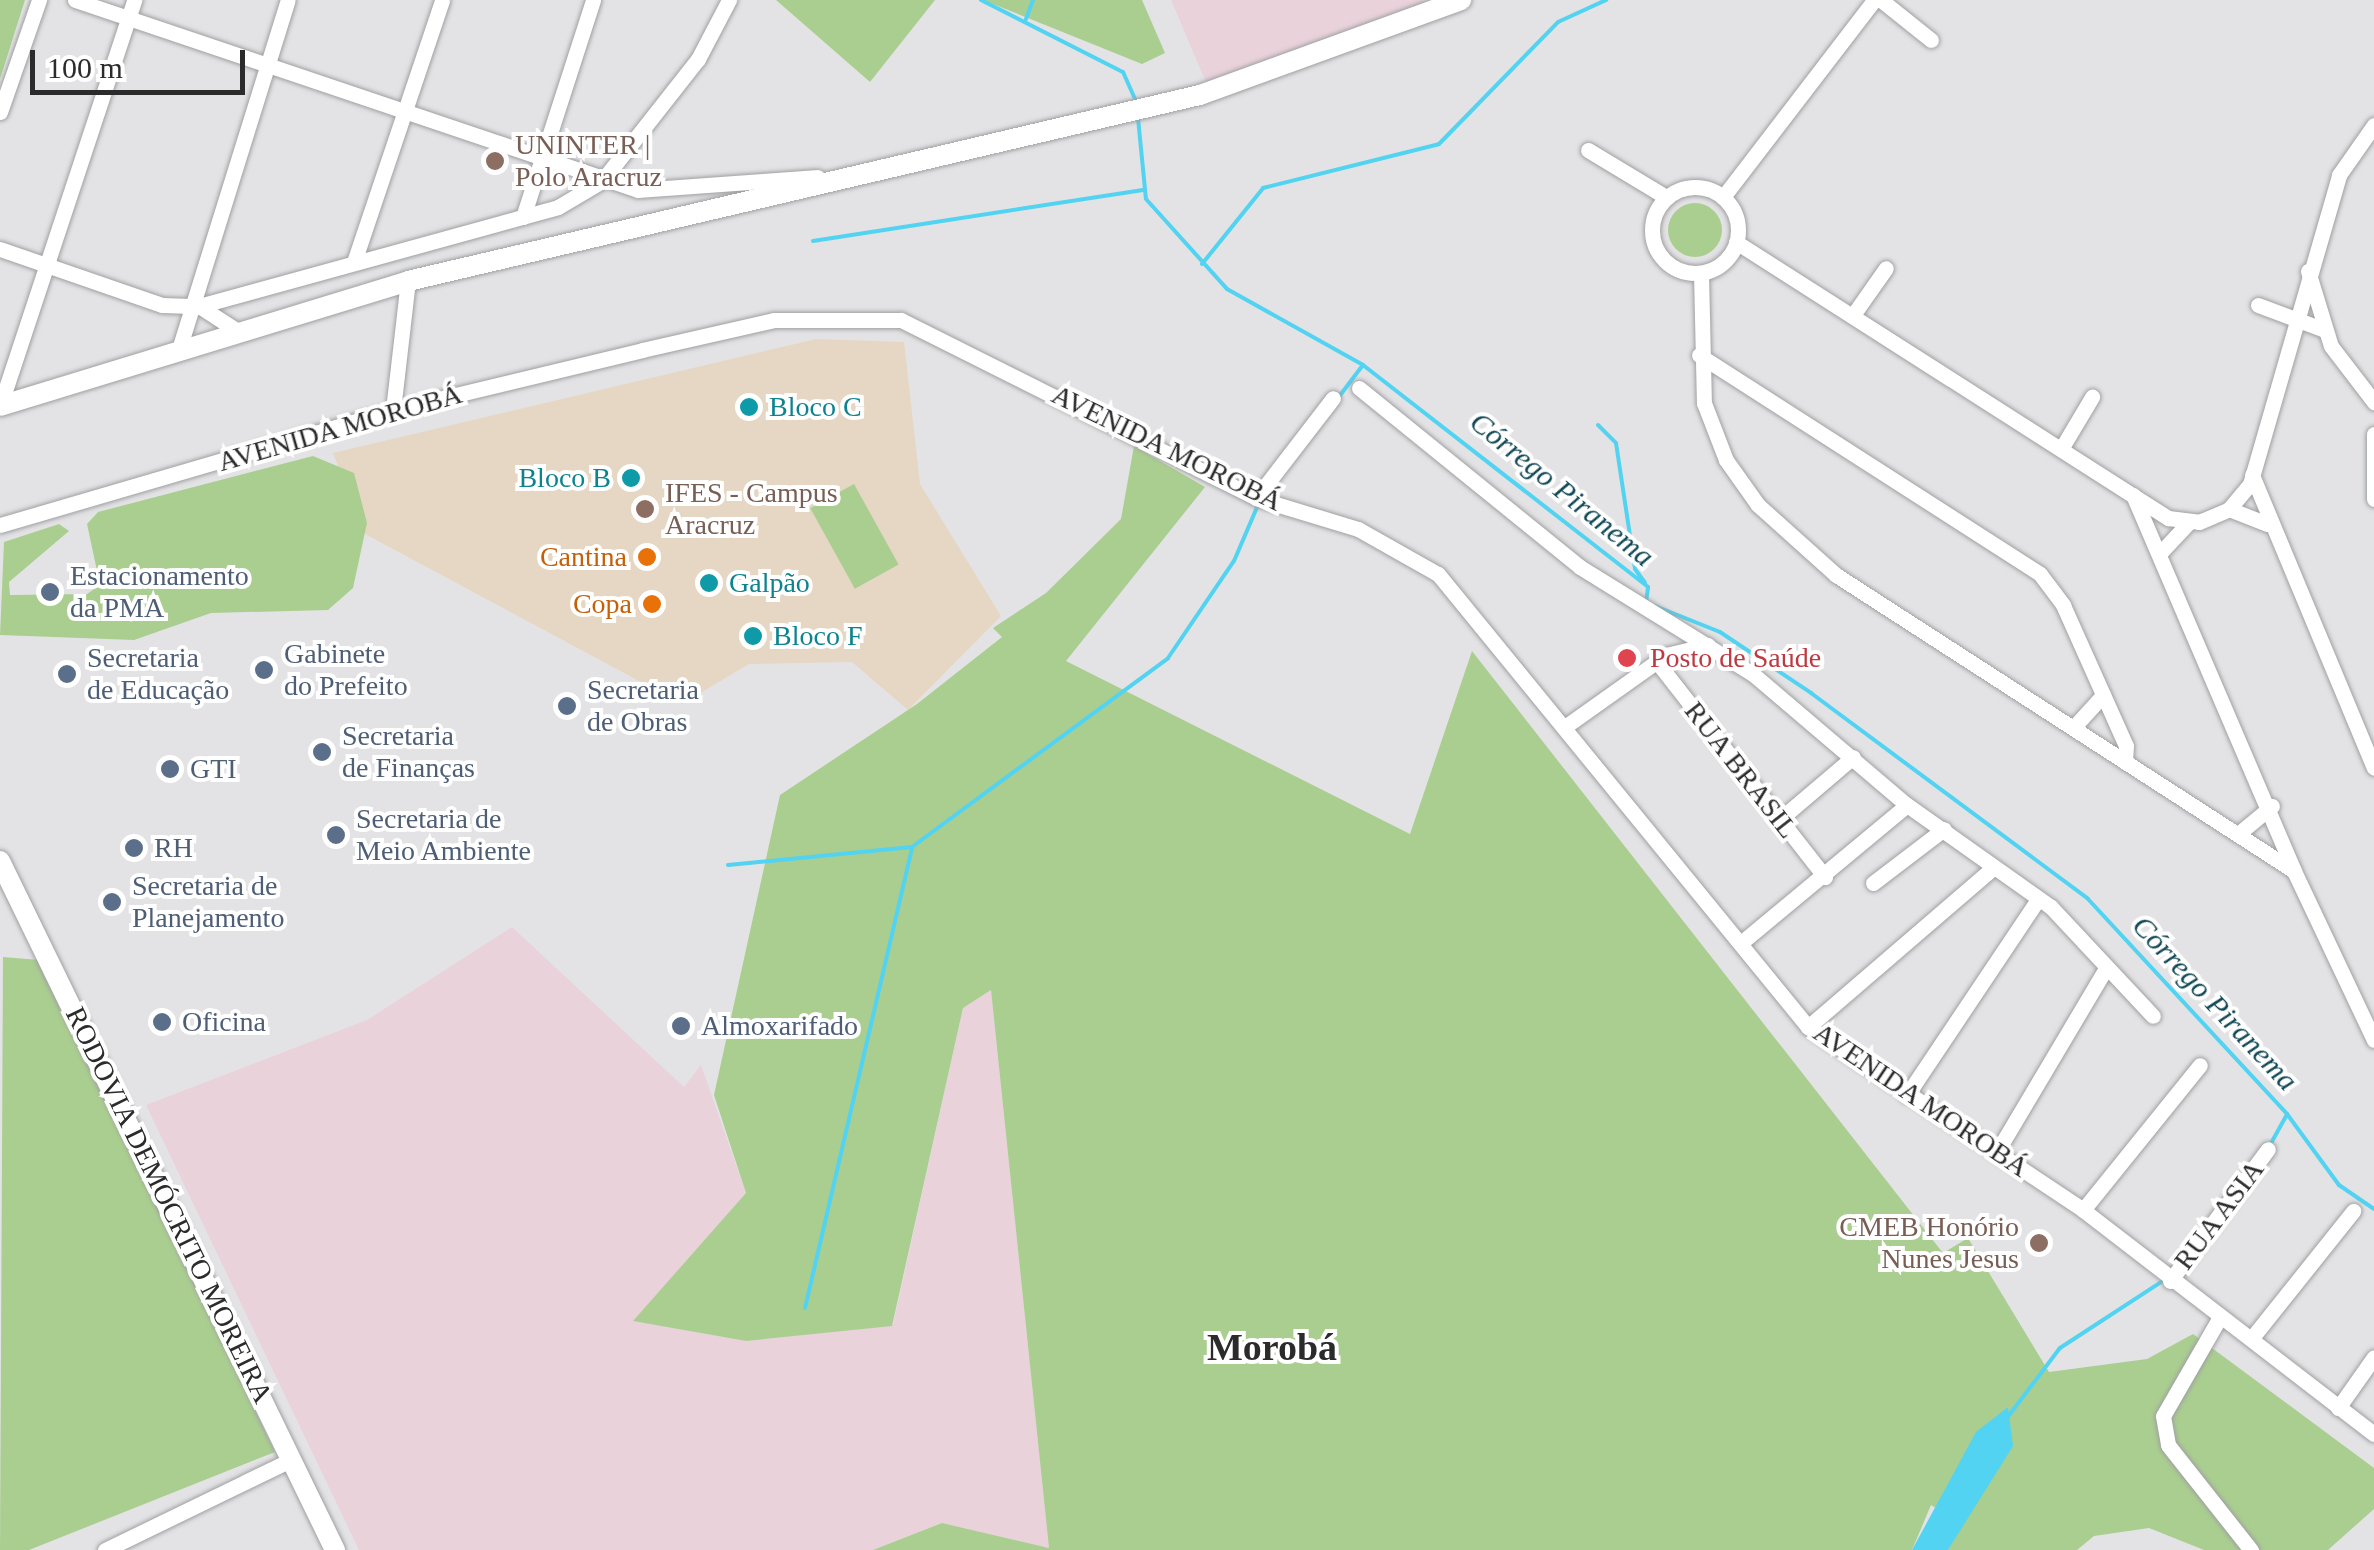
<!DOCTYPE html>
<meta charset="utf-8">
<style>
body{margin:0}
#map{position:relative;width:2374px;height:1550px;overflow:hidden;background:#e3e3e5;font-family:Georgia,serif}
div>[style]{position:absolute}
.industrial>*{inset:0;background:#ead2db}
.education>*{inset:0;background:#e5d7c4}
.green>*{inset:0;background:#aace90;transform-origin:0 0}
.round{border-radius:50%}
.water>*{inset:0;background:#51d3f1}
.stream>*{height:4px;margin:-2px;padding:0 2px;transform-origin:2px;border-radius:2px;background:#51d3f1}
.roads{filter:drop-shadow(0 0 2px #9fa0a2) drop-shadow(0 0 2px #9fa0a2)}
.street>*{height:15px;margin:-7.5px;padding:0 7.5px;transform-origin:7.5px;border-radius:7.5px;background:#fff}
.street>.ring{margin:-7.5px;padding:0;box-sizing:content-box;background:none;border:15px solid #fff;border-radius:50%}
.secondary>*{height:20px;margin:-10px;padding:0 10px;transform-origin:10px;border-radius:10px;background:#fff}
.dots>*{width:28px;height:28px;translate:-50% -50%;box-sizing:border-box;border:5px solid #fff;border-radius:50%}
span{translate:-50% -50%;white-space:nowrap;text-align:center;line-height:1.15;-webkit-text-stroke:8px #fff;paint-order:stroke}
.education-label{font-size:28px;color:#785e54}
.left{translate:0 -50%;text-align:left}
.right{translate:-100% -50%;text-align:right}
.culture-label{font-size:28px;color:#0d838f}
.street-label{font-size:28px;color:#2b2b2c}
.food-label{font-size:28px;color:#c56008}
.service-label{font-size:28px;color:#4e5e75}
.health-label{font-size:28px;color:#be3a42}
.water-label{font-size:30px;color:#0f4854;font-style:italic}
.district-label{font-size:38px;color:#2b2b2c;font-weight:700}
.scale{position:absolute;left:30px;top:50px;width:215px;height:45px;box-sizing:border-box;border:5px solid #2b2b2c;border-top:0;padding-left:12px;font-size:30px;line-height:35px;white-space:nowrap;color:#2b2b2c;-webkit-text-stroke:8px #fff;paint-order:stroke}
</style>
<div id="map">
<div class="industrial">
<i style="clip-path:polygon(1171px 0,1422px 0,1425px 4px,1208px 87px)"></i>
<i style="clip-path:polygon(512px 927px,684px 1087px,701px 1065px,746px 1193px,634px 1321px,746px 1341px,893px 1325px,963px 1008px,991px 990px,1049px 1548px,942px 1523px,873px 1550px,359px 1550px,146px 1105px,367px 1020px)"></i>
</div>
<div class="education">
<i style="clip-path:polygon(816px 339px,904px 342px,920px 484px,1001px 616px,908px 710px,852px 662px,749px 664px,682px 704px,365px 534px,333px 453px)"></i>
</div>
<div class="green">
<i style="clip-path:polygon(0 0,25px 0,0 79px)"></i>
<i style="clip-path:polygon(776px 0,935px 0,870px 82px)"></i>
<i style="clip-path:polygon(983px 0,1142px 0,1165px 53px,1142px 64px)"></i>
<i class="round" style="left:1668px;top:203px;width:54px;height:54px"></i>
<i style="clip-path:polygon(1134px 446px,1205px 487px,1066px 661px,1410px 834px,1472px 651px,1943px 1253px,1968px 1238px,2049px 1372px,2147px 1359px,2193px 1334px,2374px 1468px,2374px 1509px,2328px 1550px,2204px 1550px,2149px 1528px,2094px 1536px,2077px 1550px,1948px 1550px,1962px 1525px,1931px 1505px,1912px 1550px,873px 1550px,942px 1523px,1049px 1548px,991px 990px,963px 1008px,892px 1326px,746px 1341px,633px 1321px,746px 1193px,714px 1095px,780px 795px,917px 704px,1002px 637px,993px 628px,1046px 593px,1121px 519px)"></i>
<i style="clip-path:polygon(313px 456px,354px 473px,367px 523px,353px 588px,328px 610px,211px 613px,134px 640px,0 635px,4px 542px,59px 524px,69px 531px,9px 582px,10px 595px,87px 594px,100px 585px,87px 524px,98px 512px)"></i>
<i style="left:854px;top:484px;width:92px;height:50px;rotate:61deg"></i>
<i style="clip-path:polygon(3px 957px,39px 960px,275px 1452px,29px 1550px,0 1550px)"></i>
</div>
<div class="water">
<i style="clip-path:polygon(2008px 1407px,2013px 1446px,1948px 1550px,1912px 1550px,1976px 1432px)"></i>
</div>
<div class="stream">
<i style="left:981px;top:0;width:159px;rotate:26.9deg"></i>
<i style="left:1123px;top:72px;width:35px;rotate:66deg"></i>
<i style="left:1026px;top:19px;width:20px;rotate:-70deg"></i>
<i style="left:1138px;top:118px;width:81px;rotate:84.4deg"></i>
<i style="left:1146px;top:199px;width:121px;rotate:48deg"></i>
<i style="left:1227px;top:289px;width:156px;rotate:29.2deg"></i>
<i style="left:1363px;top:365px;width:361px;rotate:37.9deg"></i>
<i style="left:813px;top:241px;width:334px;rotate:-8.8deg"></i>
<i style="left:1202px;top:264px;width:97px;rotate:-51.2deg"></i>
<i style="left:1263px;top:188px;width:181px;rotate:-14deg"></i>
<i style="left:1439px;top:144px;width:170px;rotate:-45.7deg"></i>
<i style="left:1558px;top:22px;width:53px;rotate:-24.6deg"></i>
<i style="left:1338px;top:398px;width:41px;rotate:-52.9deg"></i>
<i style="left:1598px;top:425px;width:25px;rotate:45deg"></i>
<i style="left:1616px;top:443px;width:127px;rotate:81.4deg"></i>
<i style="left:1635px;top:569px;width:17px;rotate:54deg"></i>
<i style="left:1646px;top:602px;width:15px;rotate:-82deg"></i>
<i style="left:1655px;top:606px;width:70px;rotate:21.8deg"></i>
<i style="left:1720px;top:632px;width:110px;rotate:33.8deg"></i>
<i style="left:1811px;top:693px;width:345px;rotate:36.6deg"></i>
<i style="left:2088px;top:899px;width:293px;rotate:47.2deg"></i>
<i style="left:2287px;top:1114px;width:88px;rotate:53.8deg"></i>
<i style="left:2339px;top:1185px;width:42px;rotate:34.4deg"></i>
<i style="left:728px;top:865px;width:185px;rotate:-5.6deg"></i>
<i style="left:2270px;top:1145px;width:35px;rotate:-61deg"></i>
<i style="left:805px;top:1308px;width:473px;rotate:-76.9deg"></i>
<i style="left:912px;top:847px;width:318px;rotate:-36.4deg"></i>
<i style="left:1168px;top:658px;width:117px;rotate:-55.8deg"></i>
<i style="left:1234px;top:561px;width:61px;rotate:-66.8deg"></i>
<i style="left:2007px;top:1418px;width:88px;rotate:-52.9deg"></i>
<i style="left:2060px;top:1348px;width:126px;rotate:-33.1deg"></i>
</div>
<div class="roads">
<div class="street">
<i style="left:75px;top:0;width:594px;rotate:18.65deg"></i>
<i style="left:638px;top:190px;width:180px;rotate:-4.1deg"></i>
<i style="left:1881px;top:0;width:64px;rotate:38.7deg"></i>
<i style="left:0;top:112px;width:119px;rotate:-70.8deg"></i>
<i style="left:1588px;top:150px;width:91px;rotate:31.1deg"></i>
<i class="ring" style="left:1652px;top:187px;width:71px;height:71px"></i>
<i style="left:1723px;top:197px;width:248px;rotate:-52.5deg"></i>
<i style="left:523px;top:217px;width:228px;rotate:-72.1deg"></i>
<i style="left:1736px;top:242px;width:513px;rotate:32.57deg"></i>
<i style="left:2168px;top:518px;width:31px;rotate:7deg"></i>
<i style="left:2199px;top:522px;width:33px;rotate:-23deg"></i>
<i style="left:2229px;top:509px;width:33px;rotate:-50deg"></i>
<i style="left:2250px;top:484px;width:322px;rotate:-73.9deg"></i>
<i style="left:2339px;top:175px;width:61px;rotate:-55deg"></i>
<i style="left:0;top:249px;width:171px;rotate:19.1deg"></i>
<i style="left:162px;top:305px;width:37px;rotate:2deg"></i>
<i style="left:199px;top:306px;width:372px;rotate:-15.4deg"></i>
<i style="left:558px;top:207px;width:51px;rotate:-30.6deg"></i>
<i style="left:602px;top:181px;width:155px;rotate:-51.8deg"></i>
<i style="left:698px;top:59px;width:67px;rotate:-62.3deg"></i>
<i style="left:354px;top:262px;width:276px;rotate:-71.4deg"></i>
<i style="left:2308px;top:271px;width:78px;rotate:73deg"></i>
<i style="left:2331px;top:346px;width:71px;rotate:52.5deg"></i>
<i style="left:1701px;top:273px;width:130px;rotate:88.7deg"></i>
<i style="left:1704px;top:403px;width:61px;rotate:68.9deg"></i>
<i style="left:1726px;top:460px;width:55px;rotate:54.6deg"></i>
<i style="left:1758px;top:505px;width:105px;rotate:41.9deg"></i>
<i style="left:1836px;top:575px;width:545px;rotate:32.87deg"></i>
<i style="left:2294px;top:871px;width:187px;rotate:64.7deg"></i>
<i style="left:2258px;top:305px;width:72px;rotate:20.5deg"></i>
<i style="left:199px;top:306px;width:48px;rotate:33deg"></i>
<i style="left:1853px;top:315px;width:57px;rotate:-54.9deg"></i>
<i style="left:180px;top:346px;width:362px;rotate:-72.7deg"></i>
<i style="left:1699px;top:355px;width:405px;rotate:32.7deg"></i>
<i style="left:2040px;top:574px;width:39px;rotate:53deg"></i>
<i style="left:2063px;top:605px;width:154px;rotate:65.9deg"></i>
<i style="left:2126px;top:746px;width:16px;rotate:94deg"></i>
<i style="left:1359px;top:388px;width:284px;rotate:39deg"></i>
<i style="left:1580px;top:567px;width:205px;rotate:31.8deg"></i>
<i style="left:1754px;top:675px;width:201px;rotate:40.4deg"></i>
<i style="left:1907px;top:805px;width:176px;rotate:35.3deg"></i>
<i style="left:2051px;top:907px;width:149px;rotate:46.9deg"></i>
<i style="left:0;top:406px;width:428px;rotate:-71.7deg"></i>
<i style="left:393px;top:410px;width:130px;rotate:-83.4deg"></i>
<i style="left:2374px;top:434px;width:65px;rotate:90deg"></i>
<i style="left:2061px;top:449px;width:61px;rotate:-59.2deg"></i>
<i style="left:2252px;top:475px;width:317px;rotate:67.4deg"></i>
<i style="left:2133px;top:495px;width:409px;rotate:66.8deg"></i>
<i style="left:1256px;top:498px;width:126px;rotate:-52.4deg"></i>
<i style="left:2229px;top:509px;width:41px;rotate:21.5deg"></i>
<i style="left:0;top:525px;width:409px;rotate:-16.3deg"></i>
<i style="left:393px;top:410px;width:256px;rotate:-13.5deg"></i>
<i style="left:642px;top:350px;width:135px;rotate:-12.8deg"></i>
<i style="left:774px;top:320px;width:127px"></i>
<i style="left:901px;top:320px;width:397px;rotate:26.6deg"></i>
<i style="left:1256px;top:498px;width:107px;rotate:16.9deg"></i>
<i style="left:1358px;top:529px;width:92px;rotate:29.4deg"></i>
<i style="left:1438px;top:574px;width:585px;rotate:50.76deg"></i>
<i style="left:1808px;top:1027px;width:330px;rotate:33.6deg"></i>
<i style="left:2083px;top:1210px;width:367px;rotate:37.6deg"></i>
<i style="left:2161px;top:552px;width:41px;rotate:-47deg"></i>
<i style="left:1657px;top:662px;width:273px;rotate:52deg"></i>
<i style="left:1566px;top:726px;width:123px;rotate:-35.4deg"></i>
<i style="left:1666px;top:655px;width:43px;rotate:-13.4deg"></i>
<i style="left:2073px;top:728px;width:45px;rotate:-47.7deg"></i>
<i style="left:1779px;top:820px;width:97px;rotate:-40.4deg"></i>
<i style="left:2238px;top:834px;width:44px;rotate:-39.5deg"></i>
<i style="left:1873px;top:883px;width:89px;rotate:-37.3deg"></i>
<i style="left:1742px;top:942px;width:214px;rotate:-39.7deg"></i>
<i style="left:1808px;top:1027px;width:243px;rotate:-40.7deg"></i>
<i style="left:1907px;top:1095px;width:236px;rotate:-56.2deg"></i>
<i style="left:1998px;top:1150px;width:212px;rotate:-59.3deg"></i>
<i style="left:2083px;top:1210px;width:186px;rotate:-51.1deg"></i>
<i style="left:2170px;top:1281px;width:164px;rotate:-53.4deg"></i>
<i style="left:2220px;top:1317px;width:114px;rotate:119.9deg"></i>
<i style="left:2163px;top:1416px;width:29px;rotate:80deg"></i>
<i style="left:2168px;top:1445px;width:134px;rotate:51.7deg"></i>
<i style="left:2251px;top:1339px;width:164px;rotate:-51.4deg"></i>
<i style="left:2338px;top:1408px;width:62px;rotate:-54.8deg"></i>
<i style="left:105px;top:1550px;width:208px;rotate:-25.9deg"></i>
</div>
<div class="secondary">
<i style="left:0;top:406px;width:427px;rotate:-17deg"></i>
<i style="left:408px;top:281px;width:814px;rotate:-13.22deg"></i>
<i style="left:1200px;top:95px;width:278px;rotate:-20deg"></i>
<i style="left:0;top:861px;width:766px;rotate:64.07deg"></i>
</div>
</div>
<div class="dots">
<i style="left:495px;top:161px;background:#8d6e63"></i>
<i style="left:749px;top:407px;background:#0f9aa8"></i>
<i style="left:631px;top:478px;background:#0f9aa8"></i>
<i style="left:645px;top:509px;background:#8d6e63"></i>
<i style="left:647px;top:557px;background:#e8710a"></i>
<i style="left:709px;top:583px;background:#0f9aa8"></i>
<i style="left:50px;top:592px;background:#5c6f8a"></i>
<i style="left:652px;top:604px;background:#e8710a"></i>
<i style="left:753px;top:636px;background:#0f9aa8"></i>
<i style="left:1627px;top:658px;background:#e0444e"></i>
<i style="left:264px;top:670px;background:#5c6f8a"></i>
<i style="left:67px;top:674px;background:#5c6f8a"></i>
<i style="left:567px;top:706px;background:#5c6f8a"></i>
<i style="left:322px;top:752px;background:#5c6f8a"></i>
<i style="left:170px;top:769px;background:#5c6f8a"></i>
<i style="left:336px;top:835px;background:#5c6f8a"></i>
<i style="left:134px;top:848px;background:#5c6f8a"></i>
<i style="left:112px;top:902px;background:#5c6f8a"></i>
<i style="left:162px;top:1022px;background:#5c6f8a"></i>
<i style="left:681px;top:1026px;background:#5c6f8a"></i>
<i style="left:2039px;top:1243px;background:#8d6e63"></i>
</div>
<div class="education-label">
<span class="left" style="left:515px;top:161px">UNINTER |<br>Polo Aracruz</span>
<span class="left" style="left:665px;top:509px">IFES - Campus<br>Aracruz</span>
<span class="right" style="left:2019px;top:1243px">CMEB Honório<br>Nunes Jesus</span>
</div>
<div class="culture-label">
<span class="left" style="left:769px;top:407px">Bloco C</span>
<span class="right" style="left:611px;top:478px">Bloco B</span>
<span class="left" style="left:729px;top:583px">Galpão</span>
<span class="left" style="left:773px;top:636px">Bloco F</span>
</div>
<div class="street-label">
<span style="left:340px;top:428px;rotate:-16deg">AVENIDA MOROBÁ</span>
<span style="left:1167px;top:448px;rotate:26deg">AVENIDA MOROBÁ</span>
<span style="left:1741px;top:770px;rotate:52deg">RUA BRASIL</span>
<span style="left:1921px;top:1100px;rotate:34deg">AVENIDA MOROBÁ</span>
<span style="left:169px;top:1205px;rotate:64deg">RODOVIA DEMÓCRITO MOREIRA</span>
<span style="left:2219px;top:1215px;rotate:-53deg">RUA ASIA</span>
</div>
<div class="food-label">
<span class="right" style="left:627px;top:557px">Cantina</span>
<span class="right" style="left:632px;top:604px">Copa</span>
</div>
<div class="service-label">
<span class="left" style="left:70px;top:592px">Estacionamento<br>da PMA</span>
<span class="left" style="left:284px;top:670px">Gabinete<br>do Prefeito</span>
<span class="left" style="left:87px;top:674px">Secretaria<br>de Educação</span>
<span class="left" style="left:587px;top:706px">Secretaria<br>de Obras</span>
<span class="left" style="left:342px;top:752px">Secretaria<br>de Finanças</span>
<span class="left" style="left:190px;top:769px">GTI</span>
<span class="left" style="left:356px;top:835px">Secretaria de<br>Meio Ambiente</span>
<span class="left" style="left:154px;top:848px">RH</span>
<span class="left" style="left:132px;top:902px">Secretaria de<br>Planejamento</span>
<span class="left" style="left:182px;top:1022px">Oficina</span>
<span class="left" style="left:701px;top:1026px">Almoxarifado</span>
</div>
<div class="health-label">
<span class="left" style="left:1650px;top:658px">Posto de Saúde</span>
</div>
<div class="water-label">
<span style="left:1562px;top:489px;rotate:39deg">Córrego Piranema</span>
<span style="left:2215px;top:1003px;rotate:47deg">Córrego Piranema</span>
</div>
<div class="district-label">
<span style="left:1272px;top:1348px">Morobá</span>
</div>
<div class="scale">100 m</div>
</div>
